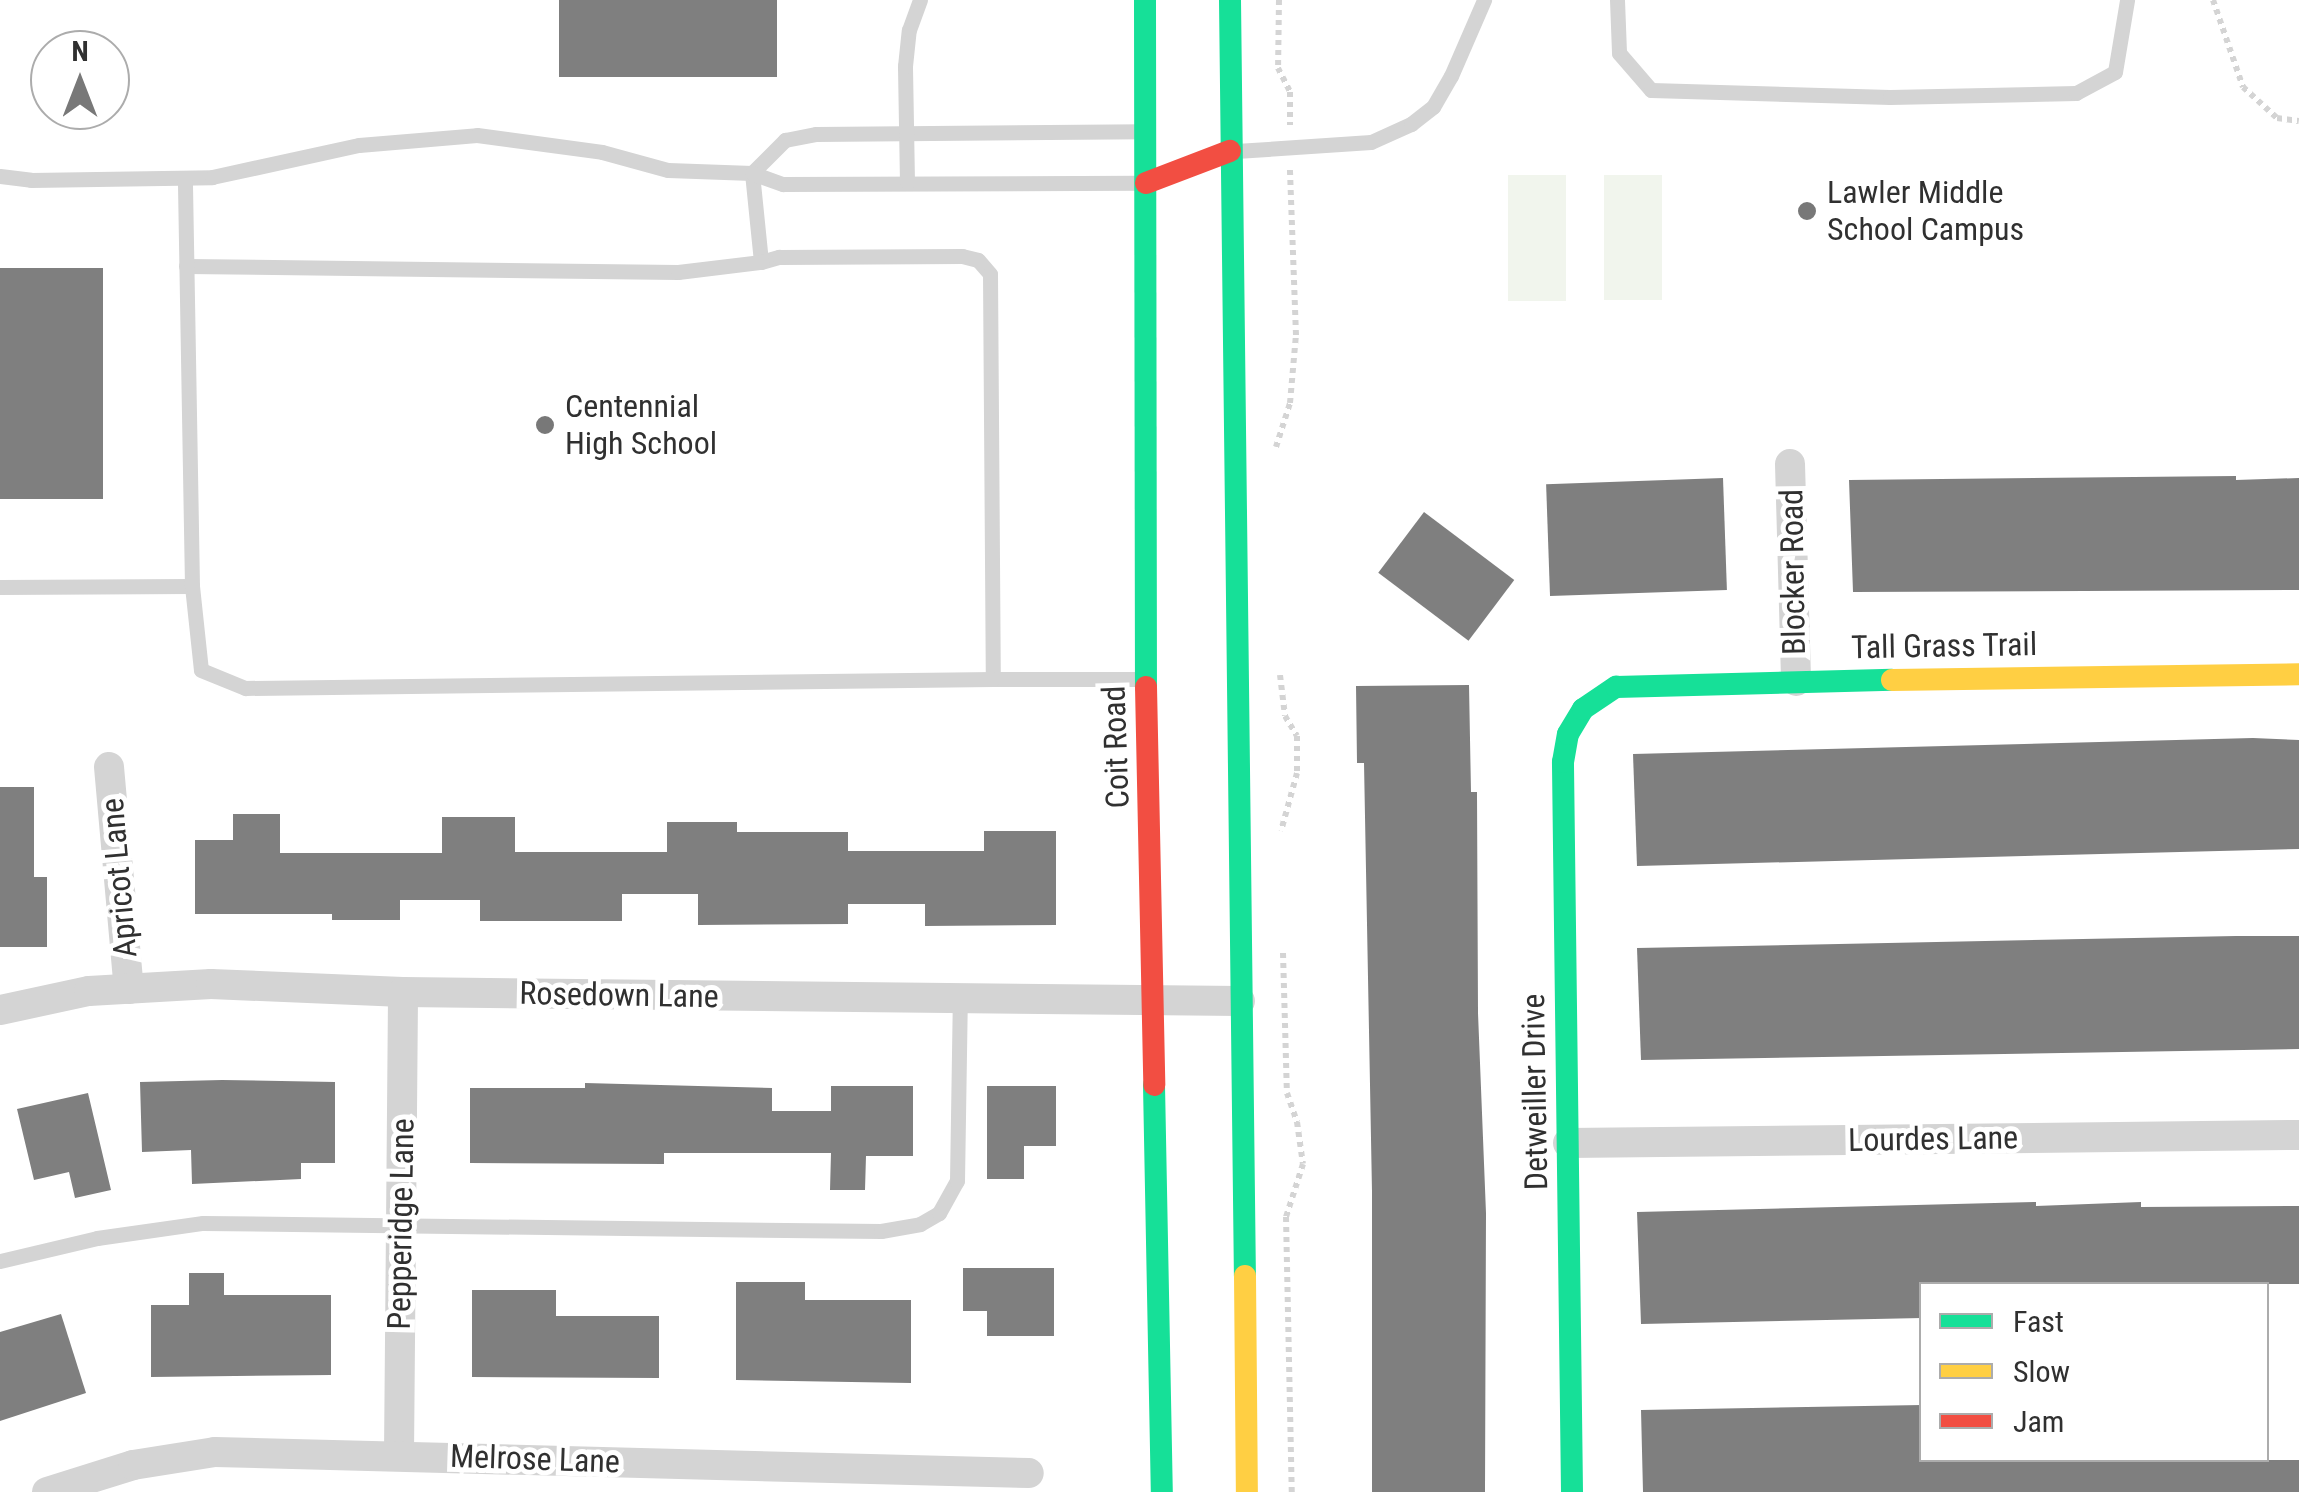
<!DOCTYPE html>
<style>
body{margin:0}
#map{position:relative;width:2299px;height:1492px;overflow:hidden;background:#fff;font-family:"Roboto Condensed",sans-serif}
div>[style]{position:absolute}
.green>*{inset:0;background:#f1f5ed;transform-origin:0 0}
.building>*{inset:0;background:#7f7f7f;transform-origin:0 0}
.path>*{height:6px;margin-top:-3px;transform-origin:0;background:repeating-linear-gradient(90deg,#d4d4d4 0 5px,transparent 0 10px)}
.lane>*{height:15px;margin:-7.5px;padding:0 7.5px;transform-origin:7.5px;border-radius:7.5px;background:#d4d4d4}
.street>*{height:30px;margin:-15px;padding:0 15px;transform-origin:15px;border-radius:15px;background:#d4d4d4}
.fast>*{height:22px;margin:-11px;padding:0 11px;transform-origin:11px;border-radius:11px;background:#16e098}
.slow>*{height:22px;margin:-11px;padding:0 11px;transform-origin:11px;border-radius:11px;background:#ffcf43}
.jam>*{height:22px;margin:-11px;padding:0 11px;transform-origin:11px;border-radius:11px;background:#f24e42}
.dots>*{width:28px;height:28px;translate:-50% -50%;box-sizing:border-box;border:5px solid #fff;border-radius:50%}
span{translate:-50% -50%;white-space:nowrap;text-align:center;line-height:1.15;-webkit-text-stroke:10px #fff;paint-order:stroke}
.poi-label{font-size:32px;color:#303030}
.left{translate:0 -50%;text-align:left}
.street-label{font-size:32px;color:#303030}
.legend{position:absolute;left:1919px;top:1282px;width:350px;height:180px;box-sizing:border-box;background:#fff;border:2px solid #acacac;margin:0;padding:12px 18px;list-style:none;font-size:30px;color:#303030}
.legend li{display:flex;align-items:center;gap:20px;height:50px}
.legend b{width:50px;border:2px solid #acacac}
.north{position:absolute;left:30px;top:30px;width:100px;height:100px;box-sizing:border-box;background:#fff;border:2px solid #acacac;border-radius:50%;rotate:0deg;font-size:28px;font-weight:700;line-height:40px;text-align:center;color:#303030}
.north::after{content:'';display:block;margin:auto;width:35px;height:45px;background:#787878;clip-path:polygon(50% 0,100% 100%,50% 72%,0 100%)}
</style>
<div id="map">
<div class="green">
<i style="left:1508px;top:175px;width:58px;height:126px"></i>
<i style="left:1604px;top:175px;width:58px;height:125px"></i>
</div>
<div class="building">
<i style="left:559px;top:0;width:218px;height:77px"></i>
<i style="left:0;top:268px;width:103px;height:231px"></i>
<i style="clip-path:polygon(2236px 476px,2236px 480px,2299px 478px,2299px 590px,1853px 592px,1849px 480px)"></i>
<i style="left:1723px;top:478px;width:112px;height:177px;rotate:88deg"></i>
<i style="left:1424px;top:512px;width:113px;height:76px;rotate:37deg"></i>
<i style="clip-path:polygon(1469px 685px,1471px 792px,1477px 792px,1478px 1013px,1486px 1213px,1485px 1492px,1372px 1492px,1372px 1192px,1364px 763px,1357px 763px,1356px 686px)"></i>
<i style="clip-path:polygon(2253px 738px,2299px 740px,2299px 849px,1637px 866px,1633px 754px)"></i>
<i style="clip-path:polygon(0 787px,34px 787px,34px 877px,47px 877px,47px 947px,0 947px)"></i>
<i style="clip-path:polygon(233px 814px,280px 814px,280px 853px,442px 853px,442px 817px,515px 817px,515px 852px,667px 852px,667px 822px,737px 822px,737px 832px,848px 832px,848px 851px,984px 851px,984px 831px,1056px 831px,1056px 925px,925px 926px,925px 904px,848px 904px,848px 924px,698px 925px,698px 894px,622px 894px,622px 921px,480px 921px,480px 900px,400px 900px,400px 920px,332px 920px,332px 914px,195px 914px,195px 840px,233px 840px)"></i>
<i style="clip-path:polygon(2236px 936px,2299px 936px,2299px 1049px,1641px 1060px,1637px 948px)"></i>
<i style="clip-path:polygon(222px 1080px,335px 1082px,335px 1163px,301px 1163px,301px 1179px,192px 1184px,191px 1150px,142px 1152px,140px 1082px)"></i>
<i style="clip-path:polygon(585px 1083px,772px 1088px,772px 1111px,831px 1111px,831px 1086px,913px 1086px,913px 1156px,866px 1156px,865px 1190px,830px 1190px,831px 1153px,664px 1153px,664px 1164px,470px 1163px,470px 1088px,585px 1088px)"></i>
<i style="clip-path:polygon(987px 1086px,1056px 1086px,1056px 1146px,1024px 1146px,1024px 1179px,987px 1179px)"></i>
<i style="clip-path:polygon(88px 1093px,111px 1190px,75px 1198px,69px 1172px,34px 1180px,17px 1109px)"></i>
<i style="clip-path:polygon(2036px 1202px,2036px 1206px,2141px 1202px,2141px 1207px,2299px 1206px,2299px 1284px,1922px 1284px,1922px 1318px,1641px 1324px,1637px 1212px)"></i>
<i style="clip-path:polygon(963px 1268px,1054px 1268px,1054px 1336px,987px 1336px,987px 1311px,963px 1311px)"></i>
<i style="clip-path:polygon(189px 1273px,224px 1273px,224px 1295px,331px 1295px,331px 1375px,151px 1377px,151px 1305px,189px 1305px)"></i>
<i style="clip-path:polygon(736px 1282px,805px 1282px,805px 1300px,911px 1300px,911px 1383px,736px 1380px)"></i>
<i style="clip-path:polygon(472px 1290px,556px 1290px,556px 1316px,659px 1316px,659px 1378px,472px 1377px)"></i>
<i style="clip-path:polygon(61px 1314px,86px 1393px,0 1421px,0 1332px)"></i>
<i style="clip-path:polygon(1922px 1405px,1922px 1460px,2299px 1460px,2299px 1492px,1643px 1492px,1641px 1410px)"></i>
</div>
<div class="path">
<i style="left:1279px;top:0;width:68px;rotate:90.8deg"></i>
<i style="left:1278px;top:68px;width:27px;rotate:63deg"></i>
<i style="left:1290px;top:92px;width:33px;rotate:90deg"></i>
<i style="left:2213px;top:0;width:92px;rotate:71deg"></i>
<i style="left:2243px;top:87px;width:46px;rotate:42.4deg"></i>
<i style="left:2277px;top:118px;width:22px;rotate:8deg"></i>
<i style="left:1276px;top:447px;width:46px;rotate:-72.3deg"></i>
<i style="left:1290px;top:403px;width:68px;rotate:-85deg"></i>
<i style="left:1296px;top:335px;width:167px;rotate:-92.1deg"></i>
<i style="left:1280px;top:675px;width:41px;rotate:83deg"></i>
<i style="left:1285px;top:716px;width:23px;rotate:59deg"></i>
<i style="left:1297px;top:736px;width:37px;rotate:90deg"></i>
<i style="left:1297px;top:773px;width:60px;rotate:105.4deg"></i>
<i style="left:1283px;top:953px;width:140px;rotate:88.4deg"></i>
<i style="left:1287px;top:1093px;width:31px;rotate:71deg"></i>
<i style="left:1297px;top:1122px;width:42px;rotate:81.9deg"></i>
<i style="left:1303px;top:1164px;width:56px;rotate:107.8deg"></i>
<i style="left:1286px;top:1217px;width:275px;rotate:88.8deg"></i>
</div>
<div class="lane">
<i style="left:1617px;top:0;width:53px;rotate:87.8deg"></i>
<i style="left:1619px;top:53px;width:49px;rotate:49.1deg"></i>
<i style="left:1651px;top:90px;width:239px;rotate:1.7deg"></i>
<i style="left:1890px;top:97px;width:186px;rotate:-1.2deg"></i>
<i style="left:2076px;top:93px;width:44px;rotate:-28.3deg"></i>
<i style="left:2115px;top:72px;width:73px;rotate:-80.5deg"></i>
<i style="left:1236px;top:151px;width:135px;rotate:-3.8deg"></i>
<i style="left:1371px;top:142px;width:44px;rotate:-24.2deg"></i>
<i style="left:1411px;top:124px;width:28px;rotate:-38deg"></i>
<i style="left:1433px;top:107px;width:36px;rotate:-60deg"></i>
<i style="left:1451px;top:76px;width:83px;rotate:-66.5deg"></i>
<i style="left:752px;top:173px;width:89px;rotate:84.2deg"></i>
<i style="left:761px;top:262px;width:19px;rotate:-16deg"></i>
<i style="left:779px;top:257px;width:183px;rotate:-0.3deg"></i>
<i style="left:962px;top:256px;width:16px;rotate:14deg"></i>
<i style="left:978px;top:260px;width:18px;rotate:49deg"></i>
<i style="left:990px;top:274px;width:405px;rotate:89.6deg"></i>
<i style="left:993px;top:679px;width:151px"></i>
<i style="left:752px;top:173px;width:47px;rotate:-45deg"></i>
<i style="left:785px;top:140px;width:32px;rotate:-11deg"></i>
<i style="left:816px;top:134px;width:328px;rotate:-0.5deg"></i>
<i style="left:0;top:176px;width:31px;rotate:7deg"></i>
<i style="left:31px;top:180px;width:181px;rotate:-0.9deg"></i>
<i style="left:212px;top:177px;width:150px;rotate:-12.3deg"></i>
<i style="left:359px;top:145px;width:118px;rotate:-4.8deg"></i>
<i style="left:477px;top:135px;width:126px;rotate:7.7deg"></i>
<i style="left:602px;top:152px;width:68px;rotate:15.3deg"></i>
<i style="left:668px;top:170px;width:84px;rotate:2deg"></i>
<i style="left:752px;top:173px;width:33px;rotate:20deg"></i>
<i style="left:783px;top:184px;width:358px;rotate:-0.2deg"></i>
<i style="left:907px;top:182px;width:116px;rotate:-91deg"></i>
<i style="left:905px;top:66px;width:36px;rotate:-84deg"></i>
<i style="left:909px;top:30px;width:32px;rotate:-70deg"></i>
<i style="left:186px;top:266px;width:492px;rotate:0.7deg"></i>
<i style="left:678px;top:272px;width:84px;rotate:-6.9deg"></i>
<i style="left:192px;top:586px;width:84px;rotate:83.9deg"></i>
<i style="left:201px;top:670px;width:48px;rotate:22.2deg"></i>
<i style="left:245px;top:688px;width:748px;rotate:-0.69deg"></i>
<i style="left:0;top:587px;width:192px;rotate:-0.3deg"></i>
<i style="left:192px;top:586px;width:408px;rotate:-91deg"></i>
<i style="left:0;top:1261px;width:100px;rotate:-13.3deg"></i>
<i style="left:97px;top:1238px;width:107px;rotate:-8.1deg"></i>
<i style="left:203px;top:1223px;width:678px;rotate:0.68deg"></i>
<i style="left:881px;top:1231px;width:40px;rotate:-10deg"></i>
<i style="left:920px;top:1224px;width:22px;rotate:-30deg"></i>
<i style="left:939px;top:1213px;width:37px;rotate:-61deg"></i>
<i style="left:957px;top:1181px;width:181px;rotate:-89.1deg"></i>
</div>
<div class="street">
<i style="left:1790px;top:464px;width:217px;rotate:88.4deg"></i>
<i style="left:109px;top:767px;width:223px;rotate:84.9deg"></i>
<i style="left:0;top:1010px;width:91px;rotate:-12.1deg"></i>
<i style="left:89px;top:991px;width:122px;rotate:-3.3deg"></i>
<i style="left:211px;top:984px;width:192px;rotate:2.4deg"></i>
<i style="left:403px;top:992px;width:837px;rotate:0.62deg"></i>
<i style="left:1568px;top:1143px;width:731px;rotate:-0.63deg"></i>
<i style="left:399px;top:1455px;width:463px;rotate:-89.5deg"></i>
<i style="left:47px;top:1492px;width:90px;rotate:-17.4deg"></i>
<i style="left:133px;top:1465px;width:83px;rotate:-9deg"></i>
<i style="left:215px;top:1452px;width:814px;rotate:1.48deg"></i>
</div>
<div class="fast">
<i style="left:1145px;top:0;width:687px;rotate:89.92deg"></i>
<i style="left:1230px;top:0;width:1276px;rotate:89.33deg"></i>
<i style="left:1154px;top:1085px;width:407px;rotate:88.9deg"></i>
<i style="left:1572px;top:1492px;width:730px;rotate:-90.71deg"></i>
<i style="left:1563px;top:762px;width:28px;rotate:-80deg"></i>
<i style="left:1568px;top:734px;width:29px;rotate:-59deg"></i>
<i style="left:1583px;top:709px;width:40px;rotate:-34deg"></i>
<i style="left:1616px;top:687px;width:276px;rotate:-1.5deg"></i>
</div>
<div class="slow">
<i style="left:1892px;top:680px;width:407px;rotate:-0.8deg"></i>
<i style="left:1245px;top:1276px;width:216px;rotate:89.5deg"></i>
</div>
<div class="jam">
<i style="left:1146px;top:183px;width:90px;rotate:-20.9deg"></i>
<i style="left:1146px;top:687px;width:398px;rotate:88.8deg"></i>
</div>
<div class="dots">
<i style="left:1807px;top:211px;background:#787878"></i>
<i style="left:545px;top:425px;background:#787878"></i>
</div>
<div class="poi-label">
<span class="left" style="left:1827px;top:211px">Lawler Middle<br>School Campus</span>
<span class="left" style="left:565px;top:425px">Centennial<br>High School</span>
</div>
<div class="street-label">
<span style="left:1793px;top:572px;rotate:-91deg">Blocker Road</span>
<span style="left:1944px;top:646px;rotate:-1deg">Tall Grass Trail</span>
<span style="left:1116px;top:747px;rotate:-92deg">Coit Road</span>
<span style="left:119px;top:878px;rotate:-95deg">Apricot Lane</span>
<span style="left:619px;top:995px;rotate:1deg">Rosedown Lane</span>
<span style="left:1535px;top:1092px;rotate:-91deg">Detweiller Drive</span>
<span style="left:1933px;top:1139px;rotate:-1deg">Lourdes Lane</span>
<span style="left:401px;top:1224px;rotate:-89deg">Pepperidge Lane</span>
<span style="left:535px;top:1459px;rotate:2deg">Melrose Lane</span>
</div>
<ul class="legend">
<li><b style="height:12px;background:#16e098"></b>Fast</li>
<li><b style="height:12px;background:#ffcf43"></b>Slow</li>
<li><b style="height:12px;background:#f24e42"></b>Jam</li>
</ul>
<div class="north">N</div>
</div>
